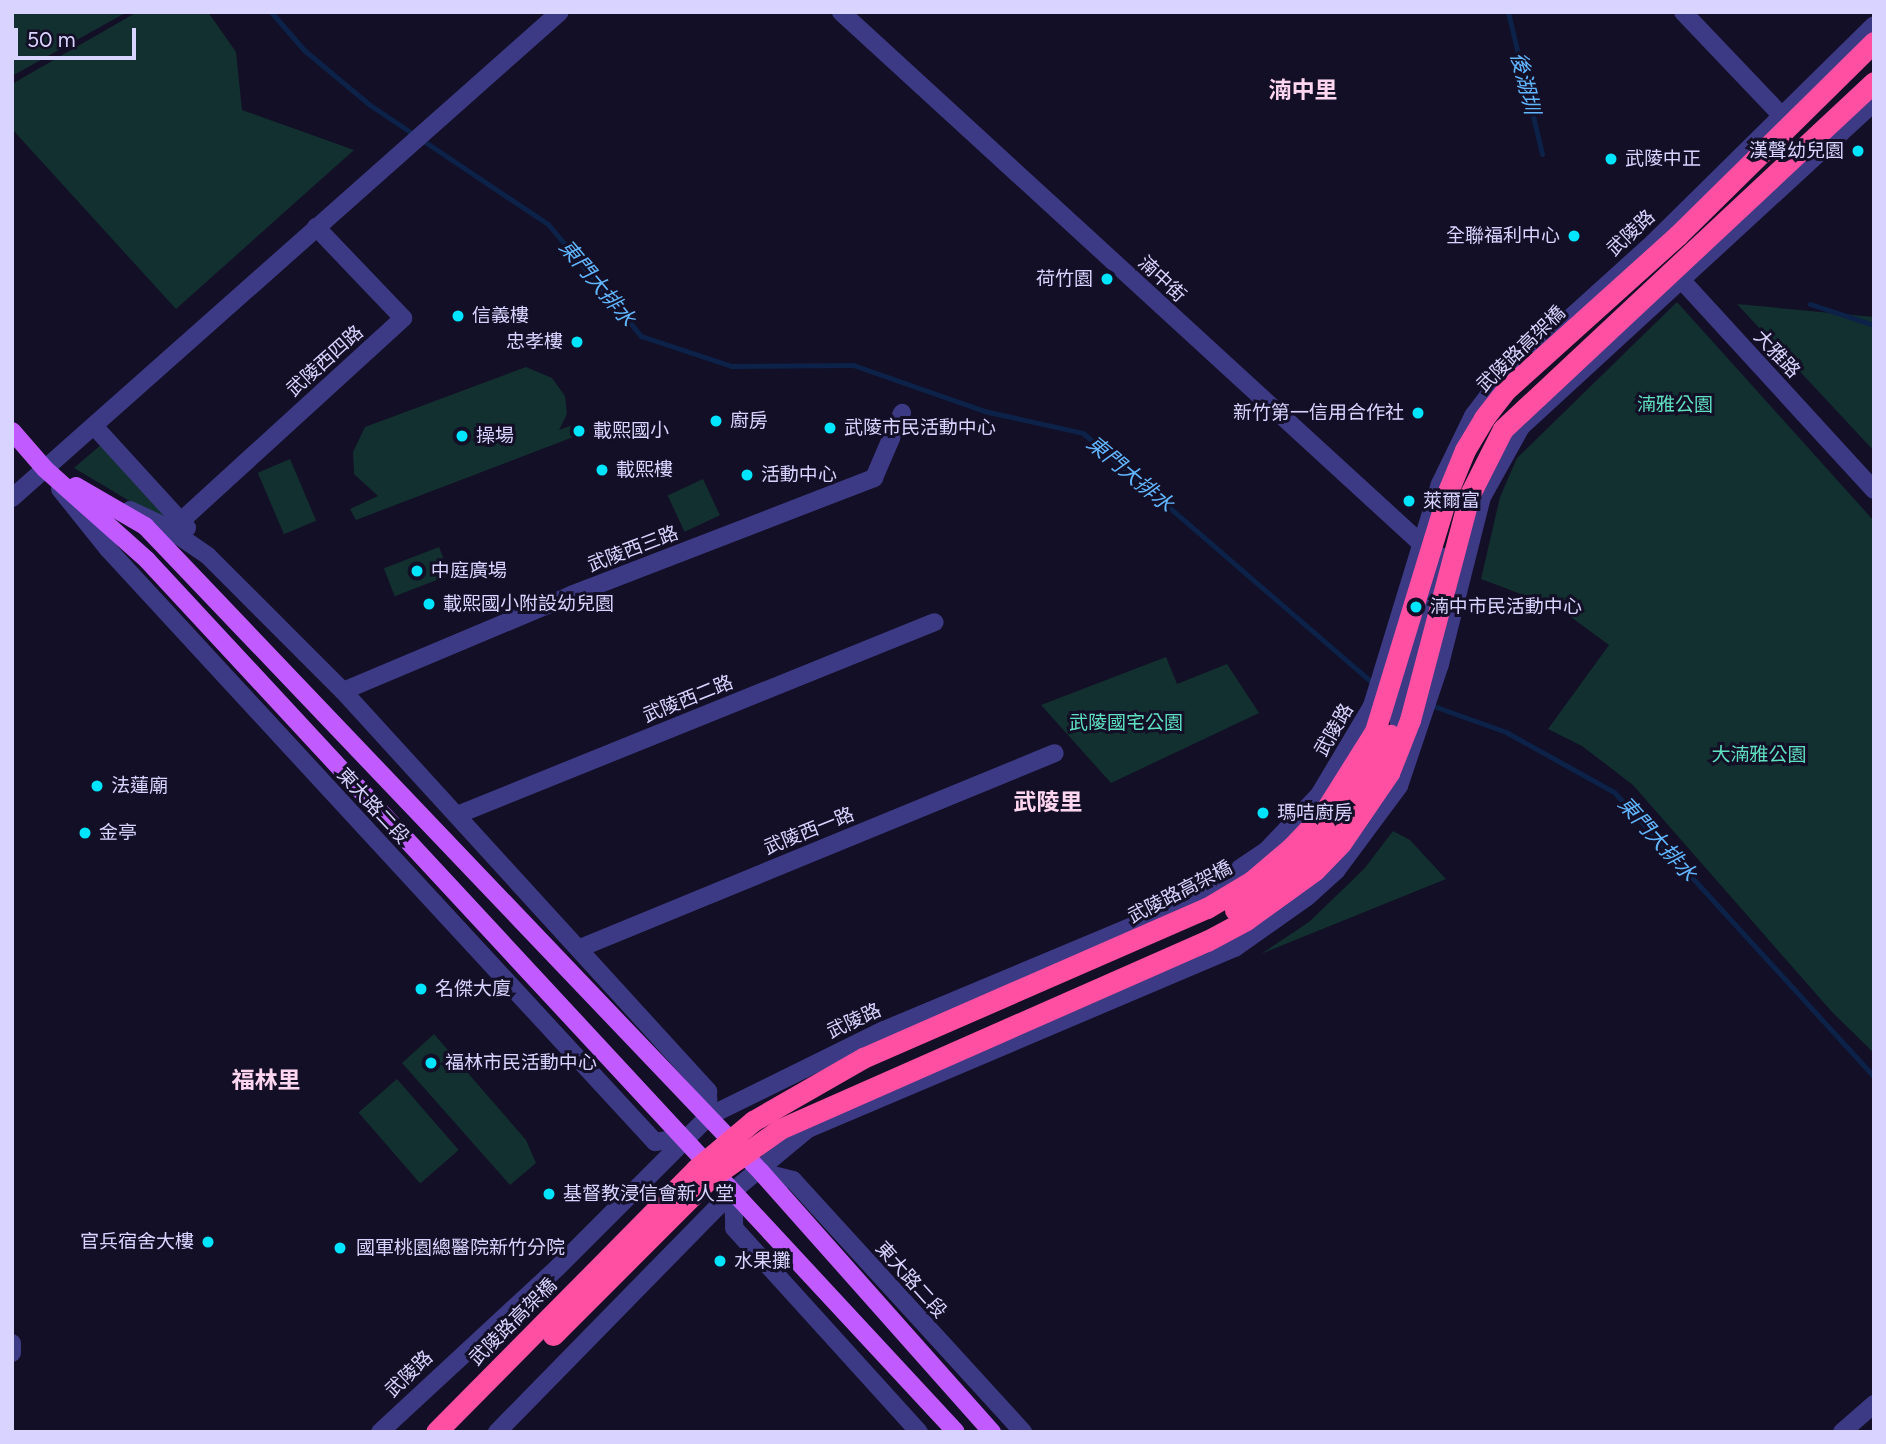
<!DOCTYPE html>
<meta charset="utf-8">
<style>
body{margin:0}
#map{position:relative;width:1886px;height:1444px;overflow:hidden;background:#130f26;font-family:Figtree,"Noto Sans TC",sans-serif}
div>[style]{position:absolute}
.green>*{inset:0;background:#12302f;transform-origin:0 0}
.stream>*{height:5px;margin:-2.5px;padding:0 2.5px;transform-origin:2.5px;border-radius:2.5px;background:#0c2248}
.minor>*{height:18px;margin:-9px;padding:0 9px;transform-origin:9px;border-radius:9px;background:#3d3a85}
.major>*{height:18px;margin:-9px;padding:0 9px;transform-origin:9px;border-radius:9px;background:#c25bff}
.highway>*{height:21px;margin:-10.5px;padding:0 10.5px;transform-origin:10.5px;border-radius:10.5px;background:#ff4fa3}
.dots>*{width:19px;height:19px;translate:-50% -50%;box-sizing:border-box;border:4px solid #130f26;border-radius:50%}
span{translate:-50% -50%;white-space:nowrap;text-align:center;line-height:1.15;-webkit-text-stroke:6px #130f26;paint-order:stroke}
.poi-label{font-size:19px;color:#d9d4ff}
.right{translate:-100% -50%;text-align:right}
.left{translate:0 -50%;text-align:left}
.street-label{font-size:19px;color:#d9d4ff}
.park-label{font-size:19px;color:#5fe0c0}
.water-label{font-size:21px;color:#62b6ff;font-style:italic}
.quarter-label{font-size:23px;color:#ffd6f0;font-weight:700}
.frame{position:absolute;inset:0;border:14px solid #d9d4ff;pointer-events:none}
.scale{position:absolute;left:14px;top:28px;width:122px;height:32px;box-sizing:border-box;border:4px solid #d9d4ff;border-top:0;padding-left:9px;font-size:21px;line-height:24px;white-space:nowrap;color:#d9d4ff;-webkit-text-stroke:5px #130f26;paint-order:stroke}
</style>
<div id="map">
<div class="green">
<i style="clip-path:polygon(12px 12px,127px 12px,12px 76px)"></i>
<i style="clip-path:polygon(137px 12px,208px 12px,236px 52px,242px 110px,354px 150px,176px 309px,12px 129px,12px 84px)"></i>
<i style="clip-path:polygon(1677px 302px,1874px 521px,1874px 1053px,1832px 1012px,1633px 785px,1582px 746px,1548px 729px,1609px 645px,1560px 609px,1481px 579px,1500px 497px,1517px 458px)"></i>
<i style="clip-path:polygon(1737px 304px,1874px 317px,1874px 451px)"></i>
<i style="clip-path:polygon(526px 367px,552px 378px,565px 396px,567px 414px,559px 430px,581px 422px,589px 431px,356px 520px,350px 509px,378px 496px,354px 474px,353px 452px,365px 427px)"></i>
<i style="clip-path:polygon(103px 443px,175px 528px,74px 468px)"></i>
<i style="left:290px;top:459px;width:67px;height:35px;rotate:67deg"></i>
<i style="left:703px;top:479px;width:40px;height:39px;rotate:65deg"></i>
<i style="left:439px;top:547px;width:30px;height:59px;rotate:69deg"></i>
<i style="clip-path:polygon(1166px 657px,1177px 684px,1227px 664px,1259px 713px,1111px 783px,1041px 705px)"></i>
<i style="clip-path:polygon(1393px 831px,1410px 840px,1446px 879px,1261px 954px,1309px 922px,1364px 869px)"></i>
<i style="clip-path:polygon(434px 1034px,526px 1140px,536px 1163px,510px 1185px,402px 1063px)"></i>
<i style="left:397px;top:1079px;width:94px;height:51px;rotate:49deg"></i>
</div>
<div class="stream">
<i style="left:271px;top:12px;width:50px;rotate:49deg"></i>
<i style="left:304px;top:50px;width:86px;rotate:39.8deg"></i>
<i style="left:370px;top:105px;width:214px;rotate:33.8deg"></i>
<i style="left:548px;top:224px;width:146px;rotate:50.3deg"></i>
<i style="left:641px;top:336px;width:95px;rotate:18.4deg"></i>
<i style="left:731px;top:366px;width:122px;rotate:-0.5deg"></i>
<i style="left:853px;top:365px;width:139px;rotate:19.3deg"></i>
<i style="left:984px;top:411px;width:101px;rotate:12.5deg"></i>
<i style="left:1083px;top:433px;width:387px;rotate:40.8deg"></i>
<i style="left:1508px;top:12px;width:146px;rotate:76.5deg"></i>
<i style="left:1810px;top:304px;width:67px;rotate:18.2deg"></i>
<i style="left:1428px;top:704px;width:83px;rotate:19.7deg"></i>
<i style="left:1506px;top:732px;width:124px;rotate:29.1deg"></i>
<i style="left:1614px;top:792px;width:386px;rotate:47.6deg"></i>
</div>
<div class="minor">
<i style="left:841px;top:12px;width:795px;rotate:42.5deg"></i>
<i style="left:1683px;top:12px;width:145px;rotate:46.4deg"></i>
<i style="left:1676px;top:274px;width:293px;rotate:47.5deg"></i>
<i style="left:94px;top:426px;width:138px;rotate:47.6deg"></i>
<i style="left:60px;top:489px;width:77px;rotate:51.3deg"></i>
<i style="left:108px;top:549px;width:807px;rotate:47.31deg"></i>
<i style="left:655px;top:1142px;width:32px;rotate:-9deg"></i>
<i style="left:12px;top:498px;width:732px;rotate:-41.57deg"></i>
<i style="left:130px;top:510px;width:40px;rotate:25deg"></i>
<i style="left:166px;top:527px;width:51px;rotate:34.6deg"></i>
<i style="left:208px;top:556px;width:191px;rotate:45deg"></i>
<i style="left:343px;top:691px;width:542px;rotate:47.62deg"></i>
<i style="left:708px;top:1091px;width:25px;rotate:88deg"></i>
<i style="left:181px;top:521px;width:301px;rotate:-42.4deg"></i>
<i style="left:403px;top:318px;width:126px;rotate:-133.7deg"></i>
<i style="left:343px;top:691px;width:247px;rotate:-22.8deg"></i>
<i style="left:571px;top:595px;width:325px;rotate:-21.1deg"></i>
<i style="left:874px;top:478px;width:71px;rotate:-66.7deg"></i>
<i style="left:1399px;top:744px;width:29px;rotate:-90deg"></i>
<i style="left:1399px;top:715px;width:164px;rotate:-74.8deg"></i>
<i style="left:457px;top:815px;width:515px;rotate:-21.99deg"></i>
<i style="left:580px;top:948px;width:513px;rotate:-22.32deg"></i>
<i style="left:761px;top:1172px;width:33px;rotate:14deg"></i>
<i style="left:793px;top:1180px;width:341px;rotate:47.6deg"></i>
<i style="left:733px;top:1191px;width:37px;rotate:88deg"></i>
<i style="left:734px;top:1228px;width:275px;rotate:47.8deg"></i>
<i style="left:12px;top:1343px;width:10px;rotate:90deg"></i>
<i style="left:380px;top:1432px;width:241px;rotate:-42.8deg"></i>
<i style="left:557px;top:1268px;width:215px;rotate:-45deg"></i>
<i style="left:709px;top:1116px;width:195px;rotate:-26.2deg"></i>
<i style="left:884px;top:1030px;width:332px;rotate:-22.7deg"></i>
<i style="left:1190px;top:902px;width:93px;rotate:-34deg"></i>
<i style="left:1267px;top:850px;width:76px;rotate:-46.6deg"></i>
<i style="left:1319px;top:795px;width:104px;rotate:-59.2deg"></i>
<i style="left:1372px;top:706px;width:232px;rotate:-73deg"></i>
<i style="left:1440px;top:484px;width:76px;rotate:-64.1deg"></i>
<i style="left:1473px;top:416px;width:41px;rotate:-52.9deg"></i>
<i style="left:1498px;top:383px;width:209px;rotate:-42.1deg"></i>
<i style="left:1653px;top:243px;width:310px;rotate:-44.6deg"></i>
<i style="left:497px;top:1432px;width:337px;rotate:-45.6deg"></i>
<i style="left:733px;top:1191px;width:97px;rotate:-39.6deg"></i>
<i style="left:808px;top:1129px;width:464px;rotate:-23deg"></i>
<i style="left:1235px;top:948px;width:88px;rotate:-35.3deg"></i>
<i style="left:1307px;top:897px;width:39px;rotate:-42deg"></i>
<i style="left:1336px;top:871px;width:106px;rotate:-53.5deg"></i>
<i style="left:1399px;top:786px;width:129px;rotate:-71.4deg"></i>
<i style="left:1440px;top:664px;width:172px;rotate:-75.9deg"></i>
<i style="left:1482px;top:497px;width:80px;rotate:-60.9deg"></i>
<i style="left:1521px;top:427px;width:480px;rotate:-42.6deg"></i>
<i style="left:1842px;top:1432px;width:43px;rotate:-41.2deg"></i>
</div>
<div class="major">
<i style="left:12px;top:431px;width:50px;rotate:49deg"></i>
<i style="left:45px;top:469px;width:137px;rotate:41.7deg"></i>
<i style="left:147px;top:560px;width:1189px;rotate:47.15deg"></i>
<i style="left:76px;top:486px;width:80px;rotate:30.1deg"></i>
<i style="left:145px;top:526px;width:893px;rotate:46.36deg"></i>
<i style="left:761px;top:1172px;width:348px;rotate:48.4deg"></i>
</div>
<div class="highway">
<i style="left:1235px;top:910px;width:105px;rotate:-38.4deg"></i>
<i style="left:1317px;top:845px;width:76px;rotate:-52.5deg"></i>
<i style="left:1363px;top:785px;width:57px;rotate:-61.6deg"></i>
<i style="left:553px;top:1335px;width:219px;rotate:-45deg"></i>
<i style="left:708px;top:1180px;width:88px;rotate:-35.3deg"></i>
<i style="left:780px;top:1129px;width:467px;rotate:-23.8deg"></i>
<i style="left:1207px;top:941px;width:44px;rotate:-28.3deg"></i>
<i style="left:1246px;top:920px;width:85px;rotate:-35.9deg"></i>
<i style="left:1315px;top:870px;width:37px;rotate:-46deg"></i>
<i style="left:1341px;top:843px;width:85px;rotate:-55.6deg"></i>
<i style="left:1389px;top:773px;width:57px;rotate:-68.4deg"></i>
<i style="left:1410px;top:720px;width:232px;rotate:-75.2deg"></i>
<i style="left:1469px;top:496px;width:75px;rotate:-63.1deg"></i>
<i style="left:1503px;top:429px;width:508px;rotate:-43.09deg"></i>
<i style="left:436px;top:1432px;width:370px;rotate:-45.3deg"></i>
<i style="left:696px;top:1169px;width:75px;rotate:-40.1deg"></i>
<i style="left:753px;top:1121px;width:127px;rotate:-29.8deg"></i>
<i style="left:863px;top:1058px;width:375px;rotate:-23.6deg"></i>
<i style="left:1207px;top:908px;width:52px;rotate:-31deg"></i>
<i style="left:1252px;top:881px;width:52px;rotate:-40.4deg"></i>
<i style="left:1292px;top:847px;width:45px;rotate:-46.8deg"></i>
<i style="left:1323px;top:814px;width:98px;rotate:-57.9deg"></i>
<i style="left:1375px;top:731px;width:253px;rotate:-73deg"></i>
<i style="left:1449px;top:489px;width:42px;rotate:-67.7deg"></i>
<i style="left:1465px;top:450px;width:37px;rotate:-59deg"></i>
<i style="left:1484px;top:418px;width:37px;rotate:-52deg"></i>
<i style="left:1507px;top:389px;width:230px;rotate:-42deg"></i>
<i style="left:1678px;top:235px;width:275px;rotate:-44.6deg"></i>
</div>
<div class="dots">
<i style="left:1858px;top:151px;background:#00e5ff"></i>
<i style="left:1611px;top:159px;background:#00e5ff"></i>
<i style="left:1574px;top:236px;background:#00e5ff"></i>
<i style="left:1107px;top:279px;background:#00e5ff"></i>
<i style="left:458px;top:316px;background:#00e5ff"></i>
<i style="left:577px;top:342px;background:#00e5ff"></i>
<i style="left:1418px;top:413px;background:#00e5ff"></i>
<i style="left:716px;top:421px;background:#00e5ff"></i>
<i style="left:830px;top:428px;background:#00e5ff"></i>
<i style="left:579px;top:431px;background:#00e5ff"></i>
<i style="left:462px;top:436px;background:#00e5ff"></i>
<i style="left:602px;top:470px;background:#00e5ff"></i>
<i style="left:747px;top:475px;background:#00e5ff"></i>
<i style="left:1409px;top:501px;background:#00e5ff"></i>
<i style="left:417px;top:571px;background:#00e5ff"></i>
<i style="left:429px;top:604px;background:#00e5ff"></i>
<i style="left:1416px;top:607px;background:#00e5ff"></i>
<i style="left:97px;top:786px;background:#00e5ff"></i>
<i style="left:1263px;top:813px;background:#00e5ff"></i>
<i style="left:85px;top:833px;background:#00e5ff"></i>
<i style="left:421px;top:989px;background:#00e5ff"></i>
<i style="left:431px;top:1063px;background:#00e5ff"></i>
<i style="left:549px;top:1194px;background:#00e5ff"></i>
<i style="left:208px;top:1242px;background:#00e5ff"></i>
<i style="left:340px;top:1248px;background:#00e5ff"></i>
<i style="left:720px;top:1261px;background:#00e5ff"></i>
</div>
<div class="poi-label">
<span class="right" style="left:1844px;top:151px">漢聲幼兒園</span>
<span class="left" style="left:1625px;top:159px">武陵中正</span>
<span class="right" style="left:1560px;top:236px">全聯福利中心</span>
<span class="right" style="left:1093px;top:279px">荷竹園</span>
<span class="left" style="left:472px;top:316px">信義樓</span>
<span class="right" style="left:563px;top:342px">忠孝樓</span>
<span class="right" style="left:1404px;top:413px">新竹第一信用合作社</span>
<span class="left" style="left:730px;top:421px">廚房</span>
<span class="left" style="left:844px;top:428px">武陵市民活動中心</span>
<span class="left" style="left:593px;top:431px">載熙國小</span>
<span class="left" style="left:476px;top:436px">操場</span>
<span class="left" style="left:616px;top:470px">載熙樓</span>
<span class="left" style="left:761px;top:475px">活動中心</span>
<span class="left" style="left:1423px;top:501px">萊爾富</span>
<span class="left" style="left:431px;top:571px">中庭廣場</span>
<span class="left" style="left:443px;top:604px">載熙國小附設幼兒園</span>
<span class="left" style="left:1430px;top:607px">湳中市民活動中心</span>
<span class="left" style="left:111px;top:786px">法蓮廟</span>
<span class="left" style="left:1277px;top:813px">瑪咭廚房</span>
<span class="left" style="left:99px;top:833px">金亭</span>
<span class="left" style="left:435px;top:989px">名傑大廈</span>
<span class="left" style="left:445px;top:1063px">福林市民活動中心</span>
<span class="left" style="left:563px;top:1194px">基督教浸信會新人堂</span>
<span class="right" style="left:194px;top:1242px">官兵宿舍大樓</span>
<span class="left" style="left:356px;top:1248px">國軍桃園總醫院新竹分院</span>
<span class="left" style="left:734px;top:1261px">水果攤</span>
</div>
<div class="street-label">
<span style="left:1631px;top:233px;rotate:-43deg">武陵路</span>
<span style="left:1162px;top:279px;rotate:43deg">湳中街</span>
<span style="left:1521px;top:349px;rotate:-44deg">武陵路高架橋</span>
<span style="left:1777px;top:354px;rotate:47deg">大雅路</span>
<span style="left:325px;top:361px;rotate:-42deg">武陵西四路</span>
<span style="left:633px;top:549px;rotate:-21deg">武陵西三路</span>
<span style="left:688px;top:699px;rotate:-22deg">武陵西二路</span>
<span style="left:1334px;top:730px;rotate:-60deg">武陵路</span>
<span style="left:373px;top:806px;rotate:47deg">東大路二段</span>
<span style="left:809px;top:831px;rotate:-22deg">武陵西一路</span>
<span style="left:1180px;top:892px;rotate:-27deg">武陵路高架橋</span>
<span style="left:854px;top:1021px;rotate:-25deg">武陵路</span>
<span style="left:911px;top:1280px;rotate:48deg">東大路二段</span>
<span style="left:513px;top:1322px;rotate:-45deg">武陵路高架橋</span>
<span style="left:409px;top:1374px;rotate:-44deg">武陵路</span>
</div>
<div class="park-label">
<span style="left:1675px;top:405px">湳雅公園</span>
<span style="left:1126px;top:723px">武陵國宅公園</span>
<span style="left:1759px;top:755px">大湳雅公園</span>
</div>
<div class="water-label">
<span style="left:1525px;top:83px;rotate:76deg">後湖圳</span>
<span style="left:597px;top:283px;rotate:50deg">東門大排水</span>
<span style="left:1130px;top:474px;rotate:40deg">東門大排水</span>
<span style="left:1657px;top:839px;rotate:48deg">東門大排水</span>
</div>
<div class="quarter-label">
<span style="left:1303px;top:90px">湳中里</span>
<span style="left:1048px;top:802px">武陵里</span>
<span style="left:266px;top:1080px">福林里</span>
</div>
<div class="frame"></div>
<div class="scale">50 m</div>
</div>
